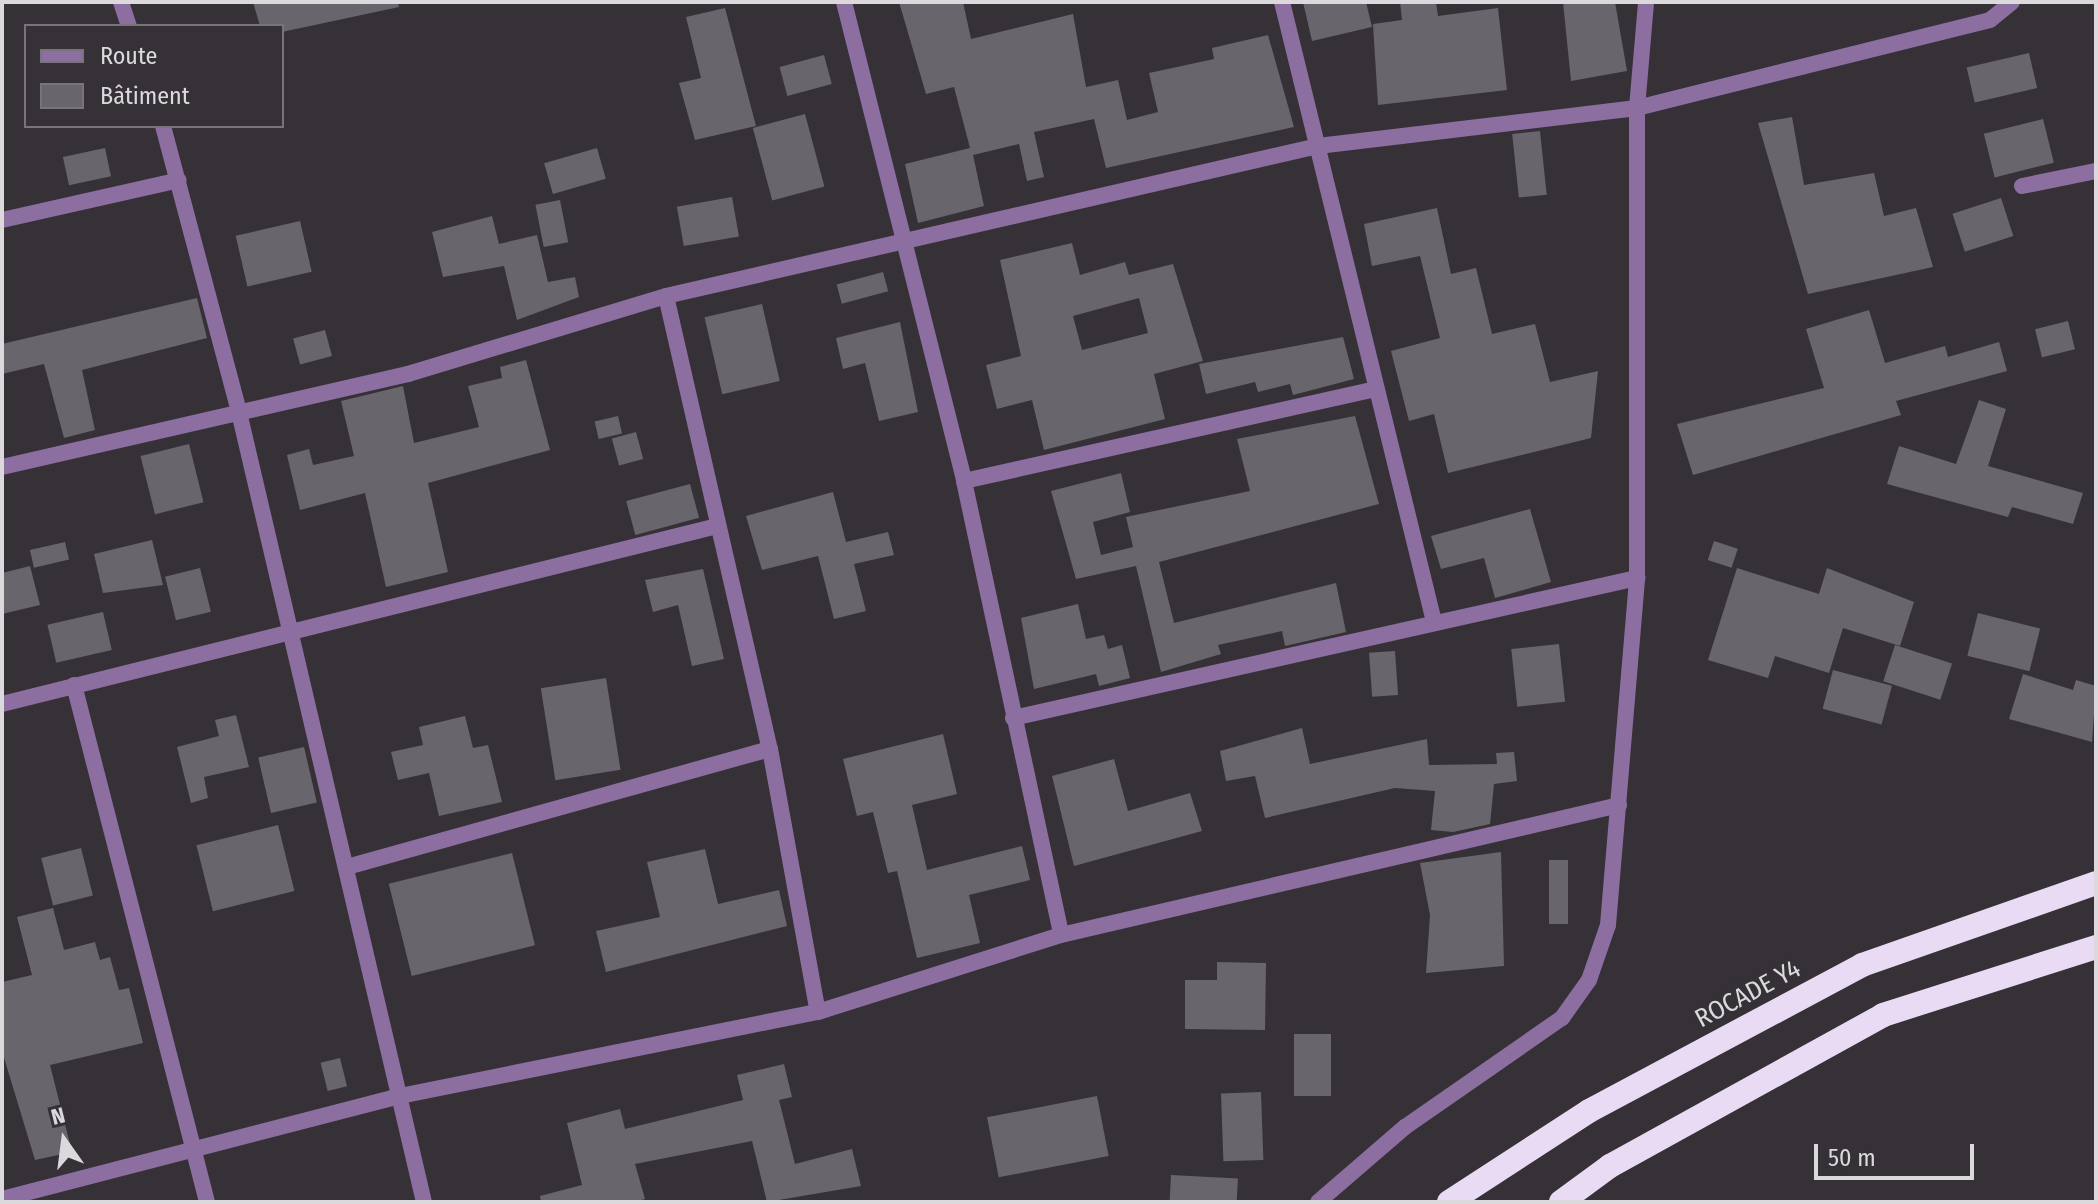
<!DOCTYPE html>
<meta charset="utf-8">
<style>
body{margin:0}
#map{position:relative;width:2098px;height:1204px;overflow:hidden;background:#353137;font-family:"Fira Sans Condensed",sans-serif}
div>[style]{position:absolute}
.building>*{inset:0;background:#69656c;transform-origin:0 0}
.street>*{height:16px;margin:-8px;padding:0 8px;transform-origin:8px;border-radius:8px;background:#8d6ea0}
.highway>*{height:24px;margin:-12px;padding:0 12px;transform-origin:12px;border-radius:12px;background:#eadbf4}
span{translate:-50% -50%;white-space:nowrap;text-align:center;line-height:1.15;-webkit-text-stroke:6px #353137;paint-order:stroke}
.street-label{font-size:26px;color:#dcd9dd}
.frame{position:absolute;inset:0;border:4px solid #dcd9dd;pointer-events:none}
.legend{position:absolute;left:24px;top:24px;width:260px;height:104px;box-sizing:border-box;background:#353137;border:2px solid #787479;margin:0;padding:10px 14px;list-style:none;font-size:24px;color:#dcd9dd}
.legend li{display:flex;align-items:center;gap:16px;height:40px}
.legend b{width:40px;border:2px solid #787479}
.north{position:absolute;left:24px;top:1100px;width:80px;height:80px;-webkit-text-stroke:6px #353137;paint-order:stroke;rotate:346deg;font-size:22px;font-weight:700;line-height:32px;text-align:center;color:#dcd9dd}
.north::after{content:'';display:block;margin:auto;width:28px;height:36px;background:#dcd9dd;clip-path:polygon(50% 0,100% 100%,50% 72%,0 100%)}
.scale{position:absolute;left:1814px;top:1144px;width:160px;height:36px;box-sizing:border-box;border:4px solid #dcd9dd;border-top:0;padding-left:10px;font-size:24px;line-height:28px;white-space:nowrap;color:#dcd9dd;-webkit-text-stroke:6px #353137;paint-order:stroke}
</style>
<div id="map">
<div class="building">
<i style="clip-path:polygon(253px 2px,398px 2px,399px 7px,282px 32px,282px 26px,260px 26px)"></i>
<i style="clip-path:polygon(899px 2px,963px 2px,971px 39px,1073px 14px,1086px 87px,1118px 80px,1127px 120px,1158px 112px,1149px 73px,1214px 59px,1212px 48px,1268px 35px,1294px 127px,1106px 168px,1094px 119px,1034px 132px,1044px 177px,1027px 181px,1019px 144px,973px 155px,984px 206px,918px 223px,905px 164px,970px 148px,954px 87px,926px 94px)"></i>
<i style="clip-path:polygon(1303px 2px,1366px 2px,1372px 27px,1312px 41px)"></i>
<i style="clip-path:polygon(1400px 2px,1436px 2px,1438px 16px,1498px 8px,1507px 90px,1378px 105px,1373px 24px,1402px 20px)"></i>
<i style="clip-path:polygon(1563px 2px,1615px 2px,1627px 71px,1571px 81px)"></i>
<i style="clip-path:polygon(725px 8px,756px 126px,695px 140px,679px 83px,701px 78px,686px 17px)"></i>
<i style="left:2029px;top:53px;width:36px;height:64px;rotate:77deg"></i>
<i style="left:824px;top:55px;width:30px;height:46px;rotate:75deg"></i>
<i style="left:805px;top:114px;width:75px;height:54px;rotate:75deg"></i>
<i style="clip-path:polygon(1792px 117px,1804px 185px,1874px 173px,1884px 216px,1916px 208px,1933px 267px,1808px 294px,1758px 123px)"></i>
<i style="left:2043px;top:119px;width:45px;height:61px;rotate:76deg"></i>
<i style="left:1540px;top:131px;width:64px;height:28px;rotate:84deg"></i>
<i style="left:105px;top:148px;width:29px;height:43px;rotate:78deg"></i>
<i style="left:597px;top:148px;width:32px;height:55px;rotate:74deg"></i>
<i style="left:732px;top:197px;width:40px;height:56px;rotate:80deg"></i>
<i style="left:2001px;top:198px;width:40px;height:51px;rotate:72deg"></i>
<i style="left:560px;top:200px;width:43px;height:25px;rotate:79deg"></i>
<i style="clip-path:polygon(1437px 208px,1451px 274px,1476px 268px,1492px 334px,1535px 324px,1550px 382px,1598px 371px,1591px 438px,1448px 473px,1434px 414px,1409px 421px,1391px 351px,1440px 338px,1420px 256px,1372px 266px,1364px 224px)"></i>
<i style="clip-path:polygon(492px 216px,499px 244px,537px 235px,548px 282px,575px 277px,579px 297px,517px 320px,504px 266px,443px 277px,432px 232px)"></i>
<i style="left:300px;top:221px;width:52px;height:66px;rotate:77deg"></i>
<i style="clip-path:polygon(evenodd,1072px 243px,1080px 275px,1125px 262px,1129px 275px,1173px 264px,1203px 361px,1154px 374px,1165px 419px,1044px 450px,1032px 400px,997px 409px,986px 365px,1021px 356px,1000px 260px,1072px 243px,1139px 298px,1148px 333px,1082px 350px,1073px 316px,1139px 298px)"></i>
<i style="left:883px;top:272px;width:20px;height:48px;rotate:75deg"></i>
<i style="clip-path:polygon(197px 298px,207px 338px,82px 370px,95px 430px,64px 438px,44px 364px,2px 374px,2px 344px)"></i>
<i style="left:762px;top:304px;width:79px;height:59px;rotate:77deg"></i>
<i style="clip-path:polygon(1869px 310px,1885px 363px,1945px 346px,1948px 357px,1999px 342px,2007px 371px,1896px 401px,1901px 415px,1693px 475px,1677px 424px,1824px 388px,1806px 329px)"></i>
<i style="left:2068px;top:321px;width:29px;height:34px;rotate:76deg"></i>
<i style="clip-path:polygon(900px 322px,918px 412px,879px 421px,865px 363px,843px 369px,836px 338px)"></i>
<i style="left:325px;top:330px;width:27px;height:33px;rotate:75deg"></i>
<i style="clip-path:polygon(1343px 337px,1354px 379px,1293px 395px,1290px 384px,1258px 392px,1255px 382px,1206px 394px,1199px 364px)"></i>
<i style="clip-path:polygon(526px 360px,550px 450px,428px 483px,448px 572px,386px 587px,365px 493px,300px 510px,287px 455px,309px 449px,313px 465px,354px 456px,341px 401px,403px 386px,414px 443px,479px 427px,468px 386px,502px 378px,500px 367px)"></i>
<i style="clip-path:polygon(1979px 400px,2006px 409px,1988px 466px,2083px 493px,2073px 524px,2012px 507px,2008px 517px,1887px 484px,1899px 446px,1956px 464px)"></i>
<i style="left:618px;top:416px;width:18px;height:24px;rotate:77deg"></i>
<i style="clip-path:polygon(1355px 416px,1379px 504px,1159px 562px,1174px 623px,1336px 583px,1346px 632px,1285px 646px,1282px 631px,1218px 645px,1221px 654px,1161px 672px,1136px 566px,1076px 579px,1051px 491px,1121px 473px,1130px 512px,1093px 522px,1101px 555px,1133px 547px,1126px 517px,1250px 491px,1237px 439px)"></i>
<i style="left:636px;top:432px;width:28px;height:25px;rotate:75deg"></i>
<i style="left:189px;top:444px;width:60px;height:50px;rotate:76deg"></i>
<i style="left:690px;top:484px;width:35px;height:66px;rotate:75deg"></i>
<i style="clip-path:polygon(833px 492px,846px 542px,888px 532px,894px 555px,854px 564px,866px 611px,834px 619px,818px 556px,762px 570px,746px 516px)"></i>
<i style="clip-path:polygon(1530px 509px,1551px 582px,1495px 598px,1484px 558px,1441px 569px,1431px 536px)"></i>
<i style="clip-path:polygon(152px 540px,163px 585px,103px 593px,94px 554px)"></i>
<i style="left:1714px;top:541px;width:25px;height:20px;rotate:18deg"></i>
<i style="left:65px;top:542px;width:18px;height:36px;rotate:77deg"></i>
<i style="clip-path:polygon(30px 566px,40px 605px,2px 614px,2px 573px)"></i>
<i style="left:200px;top:568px;width:45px;height:36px;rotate:76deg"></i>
<i style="clip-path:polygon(1737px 568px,1819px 594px,1827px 568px,1914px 602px,1900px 646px,1843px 628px,1829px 673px,1775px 656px,1768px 678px,1708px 660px)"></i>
<i style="clip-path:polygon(703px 569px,724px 659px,692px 666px,678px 605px,653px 612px,645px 580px)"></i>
<i style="clip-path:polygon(1078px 604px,1086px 639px,1104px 635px,1108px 649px,1122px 645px,1130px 678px,1099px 686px,1096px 674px,1034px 689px,1021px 618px)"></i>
<i style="left:103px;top:612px;width:39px;height:57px;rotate:77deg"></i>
<i style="left:1978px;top:613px;width:64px;height:44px;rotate:14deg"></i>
<i style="left:1559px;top:644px;width:58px;height:48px;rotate:84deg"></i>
<i style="left:1895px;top:645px;width:60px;height:38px;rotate:18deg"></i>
<i style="left:1395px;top:651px;width:44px;height:26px;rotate:86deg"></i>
<i style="left:1833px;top:670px;width:61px;height:40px;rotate:15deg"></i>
<i style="clip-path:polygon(2023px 674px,2073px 690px,2076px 680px,2096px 686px,2092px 742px,2009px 719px)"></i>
<i style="left:606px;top:678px;width:93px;height:66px;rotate:81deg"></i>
<i style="clip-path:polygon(236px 715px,249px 767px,204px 777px,208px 798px,191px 803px,177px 747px,219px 736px,215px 720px)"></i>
<i style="clip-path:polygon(465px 716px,473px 748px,488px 745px,502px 802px,439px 816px,429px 773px,398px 780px,391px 752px,423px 745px,419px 727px)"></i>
<i style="clip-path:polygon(1302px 728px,1310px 764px,1427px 739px,1429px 765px,1497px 764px,1496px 753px,1514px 752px,1517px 781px,1494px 784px,1490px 824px,1453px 832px,1431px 830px,1435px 791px,1395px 788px,1265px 818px,1255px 776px,1226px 781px,1220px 751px)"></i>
<i style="clip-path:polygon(943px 734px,957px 794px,912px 805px,927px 870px,1022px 846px,1030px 880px,969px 895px,980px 943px,917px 958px,897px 871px,888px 873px,873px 812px,857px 816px,843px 759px)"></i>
<i style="left:304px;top:747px;width:57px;height:47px;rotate:77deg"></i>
<i style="clip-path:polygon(1114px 759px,1128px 811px,1190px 793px,1202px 831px,1074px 866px,1052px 776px)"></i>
<i style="left:278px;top:825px;width:68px;height:84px;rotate:76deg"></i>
<i style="left:81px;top:848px;width:49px;height:41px;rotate:76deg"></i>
<i style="clip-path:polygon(705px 849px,718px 904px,779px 890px,787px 926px,606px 972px,596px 931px,660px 917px,647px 862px)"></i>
<i style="clip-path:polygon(1501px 852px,1504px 966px,1426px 973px,1430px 915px,1420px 863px)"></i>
<i style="left:512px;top:853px;width:95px;height:127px;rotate:76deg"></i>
<i style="left:1549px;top:860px;width:19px;height:64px"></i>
<i style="clip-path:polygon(53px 908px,64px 950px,95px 942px,100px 960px,110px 957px,119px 990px,129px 988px,143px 1043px,50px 1065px,72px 1152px,35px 1160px,2px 1051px,2px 982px,32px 975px,17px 917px)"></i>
<i style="clip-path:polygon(1217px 962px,1266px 963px,1265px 1030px,1185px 1029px,1185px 980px,1217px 980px)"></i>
<i style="left:1294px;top:1034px;width:37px;height:62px"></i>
<i style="left:340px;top:1058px;width:29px;height:20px;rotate:76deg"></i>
<i style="clip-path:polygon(784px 1064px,792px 1097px,779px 1100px,795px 1164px,852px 1149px,861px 1186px,767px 1202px,752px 1141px,635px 1164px,645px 1199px,634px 1202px,541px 1202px,540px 1196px,582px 1185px,567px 1123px,620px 1109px,625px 1129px,743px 1100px,737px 1075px)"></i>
<i style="left:1261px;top:1092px;width:68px;height:40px;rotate:88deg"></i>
<i style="left:1097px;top:1096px;width:61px;height:112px;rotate:79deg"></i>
<i style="left:1171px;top:1175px;width:67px;height:27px;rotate:3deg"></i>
</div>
<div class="street">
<i style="left:121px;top:2px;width:25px;rotate:72deg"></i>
<i style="left:844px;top:2px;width:494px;rotate:75.9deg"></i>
<i style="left:964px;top:481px;width:464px;rotate:77.9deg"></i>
<i style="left:1282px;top:2px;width:638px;rotate:76.22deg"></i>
<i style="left:163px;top:126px;width:292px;rotate:75.1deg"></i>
<i style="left:238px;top:408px;width:815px;rotate:76.82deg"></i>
<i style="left:2022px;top:186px;width:76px;rotate:-11.5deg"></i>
<i style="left:2px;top:220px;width:181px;rotate:-12.7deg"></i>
<i style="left:666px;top:296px;width:465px;rotate:77.1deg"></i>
<i style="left:770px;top:749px;width:267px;rotate:79.7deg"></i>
<i style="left:2px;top:467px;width:417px;rotate:-12.9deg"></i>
<i style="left:408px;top:374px;width:270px;rotate:-16.8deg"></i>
<i style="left:666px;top:296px;width:669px;rotate:-12.96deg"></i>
<i style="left:1318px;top:146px;width:321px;rotate:-6.8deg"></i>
<i style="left:1637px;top:108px;width:364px;rotate:-14deg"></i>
<i style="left:1990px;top:20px;width:28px;rotate:-39deg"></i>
<i style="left:964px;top:481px;width:422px;rotate:-12.6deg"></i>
<i style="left:74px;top:685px;width:534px;rotate:75.57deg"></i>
<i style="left:2px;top:704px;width:733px;rotate:-13.98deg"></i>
<i style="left:1013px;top:718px;width:640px;rotate:-12.65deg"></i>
<i style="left:347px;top:867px;width:439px;rotate:-15.6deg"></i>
<i style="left:2px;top:1199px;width:411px;rotate:-14.5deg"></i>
<i style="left:400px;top:1096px;width:426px;rotate:-11.4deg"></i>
<i style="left:818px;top:1012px;width:255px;rotate:-17.6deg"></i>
<i style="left:1061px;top:935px;width:573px;rotate:-13.11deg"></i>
<i style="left:1318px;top:1202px;width:115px;rotate:-40.8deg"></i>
<i style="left:1405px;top:1127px;width:191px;rotate:-34.8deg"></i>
<i style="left:1562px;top:1018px;width:47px;rotate:-54.6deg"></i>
<i style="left:1589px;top:980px;width:58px;rotate:-70.9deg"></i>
<i style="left:1608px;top:925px;width:348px;rotate:-85.2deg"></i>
<i style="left:1637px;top:578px;width:470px;rotate:-90deg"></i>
<i style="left:1637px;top:108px;width:106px;rotate:-85.1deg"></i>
</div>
<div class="highway">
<i style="left:1449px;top:1202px;width:167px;rotate:-33deg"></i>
<i style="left:1589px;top:1111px;width:310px;rotate:-28.1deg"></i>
<i style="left:1862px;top:965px;width:248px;rotate:-19.3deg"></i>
<i style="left:1561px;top:1202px;width:61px;rotate:-36.3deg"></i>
<i style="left:1610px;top:1166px;width:312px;rotate:-28.9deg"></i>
<i style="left:1883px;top:1015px;width:224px;rotate:-17.7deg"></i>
</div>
<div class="street-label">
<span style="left:1748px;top:994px;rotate:-28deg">ROCADE Y4</span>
</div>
<div class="frame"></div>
<ul class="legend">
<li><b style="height:10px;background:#8d6ea0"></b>Route</li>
<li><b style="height:22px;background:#69656c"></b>Bâtiment</li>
</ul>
<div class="north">N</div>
<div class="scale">50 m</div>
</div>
